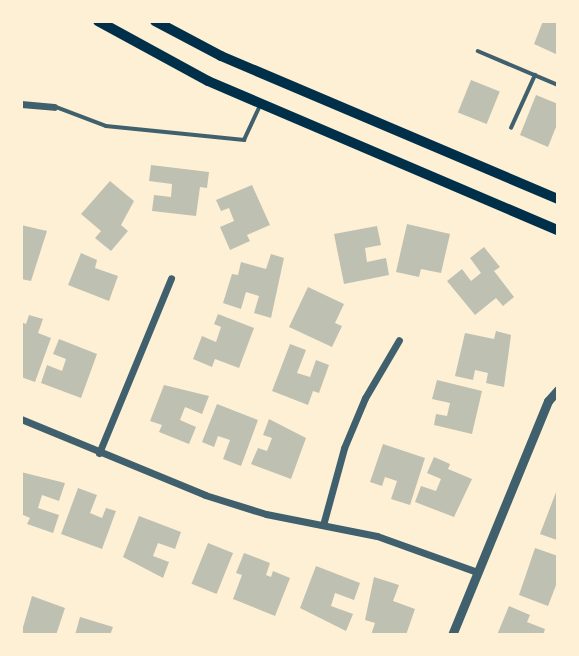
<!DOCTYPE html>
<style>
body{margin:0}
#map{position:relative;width:579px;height:656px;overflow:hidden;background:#fdf0d5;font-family:Poppins,sans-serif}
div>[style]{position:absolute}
.building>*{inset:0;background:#bec0b2;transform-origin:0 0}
.service>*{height:3.5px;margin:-1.75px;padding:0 1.75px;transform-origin:1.75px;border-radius:1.75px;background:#3f606c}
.minor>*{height:7px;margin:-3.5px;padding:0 3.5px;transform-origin:3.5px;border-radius:3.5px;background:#3f606c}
.tertiary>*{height:9px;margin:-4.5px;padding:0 4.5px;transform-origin:4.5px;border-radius:4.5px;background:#3f606c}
.primary>*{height:10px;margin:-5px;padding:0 5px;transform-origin:5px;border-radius:5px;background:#003049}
span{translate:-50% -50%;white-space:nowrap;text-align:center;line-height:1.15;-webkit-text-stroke:7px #fdf0d5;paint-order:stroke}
.frame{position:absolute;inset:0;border:23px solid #fdf0d5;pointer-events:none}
</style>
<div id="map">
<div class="building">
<i style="clip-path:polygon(543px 21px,558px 21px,558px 55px,534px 44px)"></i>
<i style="left:471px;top:80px;width:31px;height:35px;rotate:22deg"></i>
<i style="clip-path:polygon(536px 95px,558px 104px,558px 122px,548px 147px,520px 135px)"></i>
<i style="clip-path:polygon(151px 165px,209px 172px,207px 188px,200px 187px,196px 216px,152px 211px,154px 195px,171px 197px,172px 184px,149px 181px)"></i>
<i style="clip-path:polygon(110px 181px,134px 201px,121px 225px,128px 231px,111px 251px,95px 238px,101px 231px,81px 214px)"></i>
<i style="clip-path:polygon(252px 185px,270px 225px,247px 235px,250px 241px,230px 250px,220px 227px,234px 221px,229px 208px,221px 211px,216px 200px)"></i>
<i style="clip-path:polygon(407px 224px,450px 234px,441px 273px,421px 269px,419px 277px,396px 272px)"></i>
<i style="clip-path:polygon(21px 225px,47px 231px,31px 281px,21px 279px)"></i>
<i style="clip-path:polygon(377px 226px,381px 245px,365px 248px,367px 262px,386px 258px,389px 275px,344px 284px,334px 234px)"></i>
<i style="clip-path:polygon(484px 247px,500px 267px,494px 271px,514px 297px,503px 306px,496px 298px,475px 315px,447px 281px,462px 269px,471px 281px,481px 273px,470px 258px)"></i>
<i style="clip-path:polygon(81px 253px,97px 260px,95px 268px,118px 276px,109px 301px,68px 285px)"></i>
<i style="clip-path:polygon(271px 254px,284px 258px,271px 318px,254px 313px,259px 296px,246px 292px,241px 309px,223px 303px,232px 274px,238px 275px,241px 262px,266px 269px)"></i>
<i style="clip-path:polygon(308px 287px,344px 304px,335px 323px,342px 326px,332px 347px,289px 327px)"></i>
<i style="clip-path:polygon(218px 314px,254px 328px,239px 368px,215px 359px,212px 367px,193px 359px,202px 336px,216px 342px,221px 327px,214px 324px)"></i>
<i style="clip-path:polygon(29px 315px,43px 319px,38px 333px,51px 338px,35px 382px,21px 377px,21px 322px,26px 324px)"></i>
<i style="clip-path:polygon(496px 331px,511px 335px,504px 387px,486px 383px,488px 373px,475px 370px,473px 380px,455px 376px,465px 333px,494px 339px)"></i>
<i style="clip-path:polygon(59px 339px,97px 354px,81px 398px,41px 383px,47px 365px,62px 371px,66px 359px,53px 354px)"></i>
<i style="clip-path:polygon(290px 344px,306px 350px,297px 373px,310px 377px,316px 360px,329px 365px,319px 393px,313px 391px,308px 405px,272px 391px)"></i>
<i style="clip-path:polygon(437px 380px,482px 391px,472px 434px,434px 425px,436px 414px,447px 416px,450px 403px,432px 399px)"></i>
<i style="clip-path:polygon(164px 385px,209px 396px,202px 414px,185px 407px,180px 420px,196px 427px,189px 444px,159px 432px,162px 425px,150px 421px)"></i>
<i style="clip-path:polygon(217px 404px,258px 420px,241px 466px,223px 459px,230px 440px,218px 436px,214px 447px,202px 442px)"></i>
<i style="clip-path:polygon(269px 419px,306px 438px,291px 479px,251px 464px,258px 448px,267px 451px,272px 438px,263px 435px)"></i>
<i style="clip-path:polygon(383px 444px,425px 458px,410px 505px,391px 499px,397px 481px,385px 477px,382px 486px,370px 482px)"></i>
<i style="clip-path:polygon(434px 457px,450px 464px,448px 469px,472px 479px,454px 517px,415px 502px,421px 486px,436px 491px,441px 479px,427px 473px)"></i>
<i style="clip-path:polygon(21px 472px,65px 483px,59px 501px,42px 495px,38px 508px,59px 515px,53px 533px,27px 524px,30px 518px,21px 514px)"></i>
<i style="clip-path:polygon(558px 487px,558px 538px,557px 540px,540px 534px)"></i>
<i style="clip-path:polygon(78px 488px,97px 495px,90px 513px,102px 518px,106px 508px,116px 511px,102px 549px,61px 534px)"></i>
<i style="clip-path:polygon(139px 516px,181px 532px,175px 549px,158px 543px,153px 556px,169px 562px,163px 578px,123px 557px)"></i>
<i style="left:208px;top:543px;width:27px;height:44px;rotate:22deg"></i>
<i style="clip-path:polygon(535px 548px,558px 556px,558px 580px,548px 606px,519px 595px)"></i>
<i style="clip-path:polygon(244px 553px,270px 563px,266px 575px,271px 577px,273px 571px,290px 578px,275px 616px,233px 599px,242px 575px,236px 573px)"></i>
<i style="clip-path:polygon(316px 566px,360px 583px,354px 600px,335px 593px,331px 606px,353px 614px,346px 631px,300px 608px)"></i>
<i style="clip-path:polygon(374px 577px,399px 585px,393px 601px,415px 609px,406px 635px,371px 635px,375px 623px,365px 620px)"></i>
<i style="clip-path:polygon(32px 596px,65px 608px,56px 635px,21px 634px)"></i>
<i style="clip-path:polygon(509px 606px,530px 615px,527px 622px,545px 629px,543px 635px,497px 635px)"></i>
<i style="clip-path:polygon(80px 617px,113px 627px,110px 635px,75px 635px)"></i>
</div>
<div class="service">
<i style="left:478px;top:51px;width:87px;rotate:23deg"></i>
<i style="left:56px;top:107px;width:53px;rotate:20.8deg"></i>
<i style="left:106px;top:126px;width:139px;rotate:5.8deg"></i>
<i style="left:244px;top:140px;width:38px;rotate:-65deg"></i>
<i style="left:511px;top:128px;width:58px;rotate:-65.6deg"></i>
</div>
<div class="minor">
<i style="left:21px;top:104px;width:33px;rotate:5deg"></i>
<i style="left:21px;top:419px;width:199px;rotate:22.4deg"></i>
<i style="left:205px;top:495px;width:64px;rotate:17.3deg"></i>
<i style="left:266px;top:514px;width:113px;rotate:11.2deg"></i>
<i style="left:377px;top:536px;width:106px;rotate:19.8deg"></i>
<i style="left:99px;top:453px;width:189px;rotate:-67.6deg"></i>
<i style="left:323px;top:525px;width:80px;rotate:-74.7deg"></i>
<i style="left:344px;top:448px;width:54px;rotate:-67.2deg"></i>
<i style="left:365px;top:398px;width:67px;rotate:-59.6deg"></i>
</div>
<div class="tertiary">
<i style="left:452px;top:635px;width:253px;rotate:-67.7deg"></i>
<i style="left:548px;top:401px;width:15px;rotate:-48deg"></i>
</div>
<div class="primary">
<i style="left:98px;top:21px;width:125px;rotate:28.6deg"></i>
<i style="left:208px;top:81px;width:380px;rotate:23.1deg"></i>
<i style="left:155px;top:21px;width:75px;rotate:27.9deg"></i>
<i style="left:221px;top:56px;width:366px;rotate:23deg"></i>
</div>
<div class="frame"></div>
</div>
